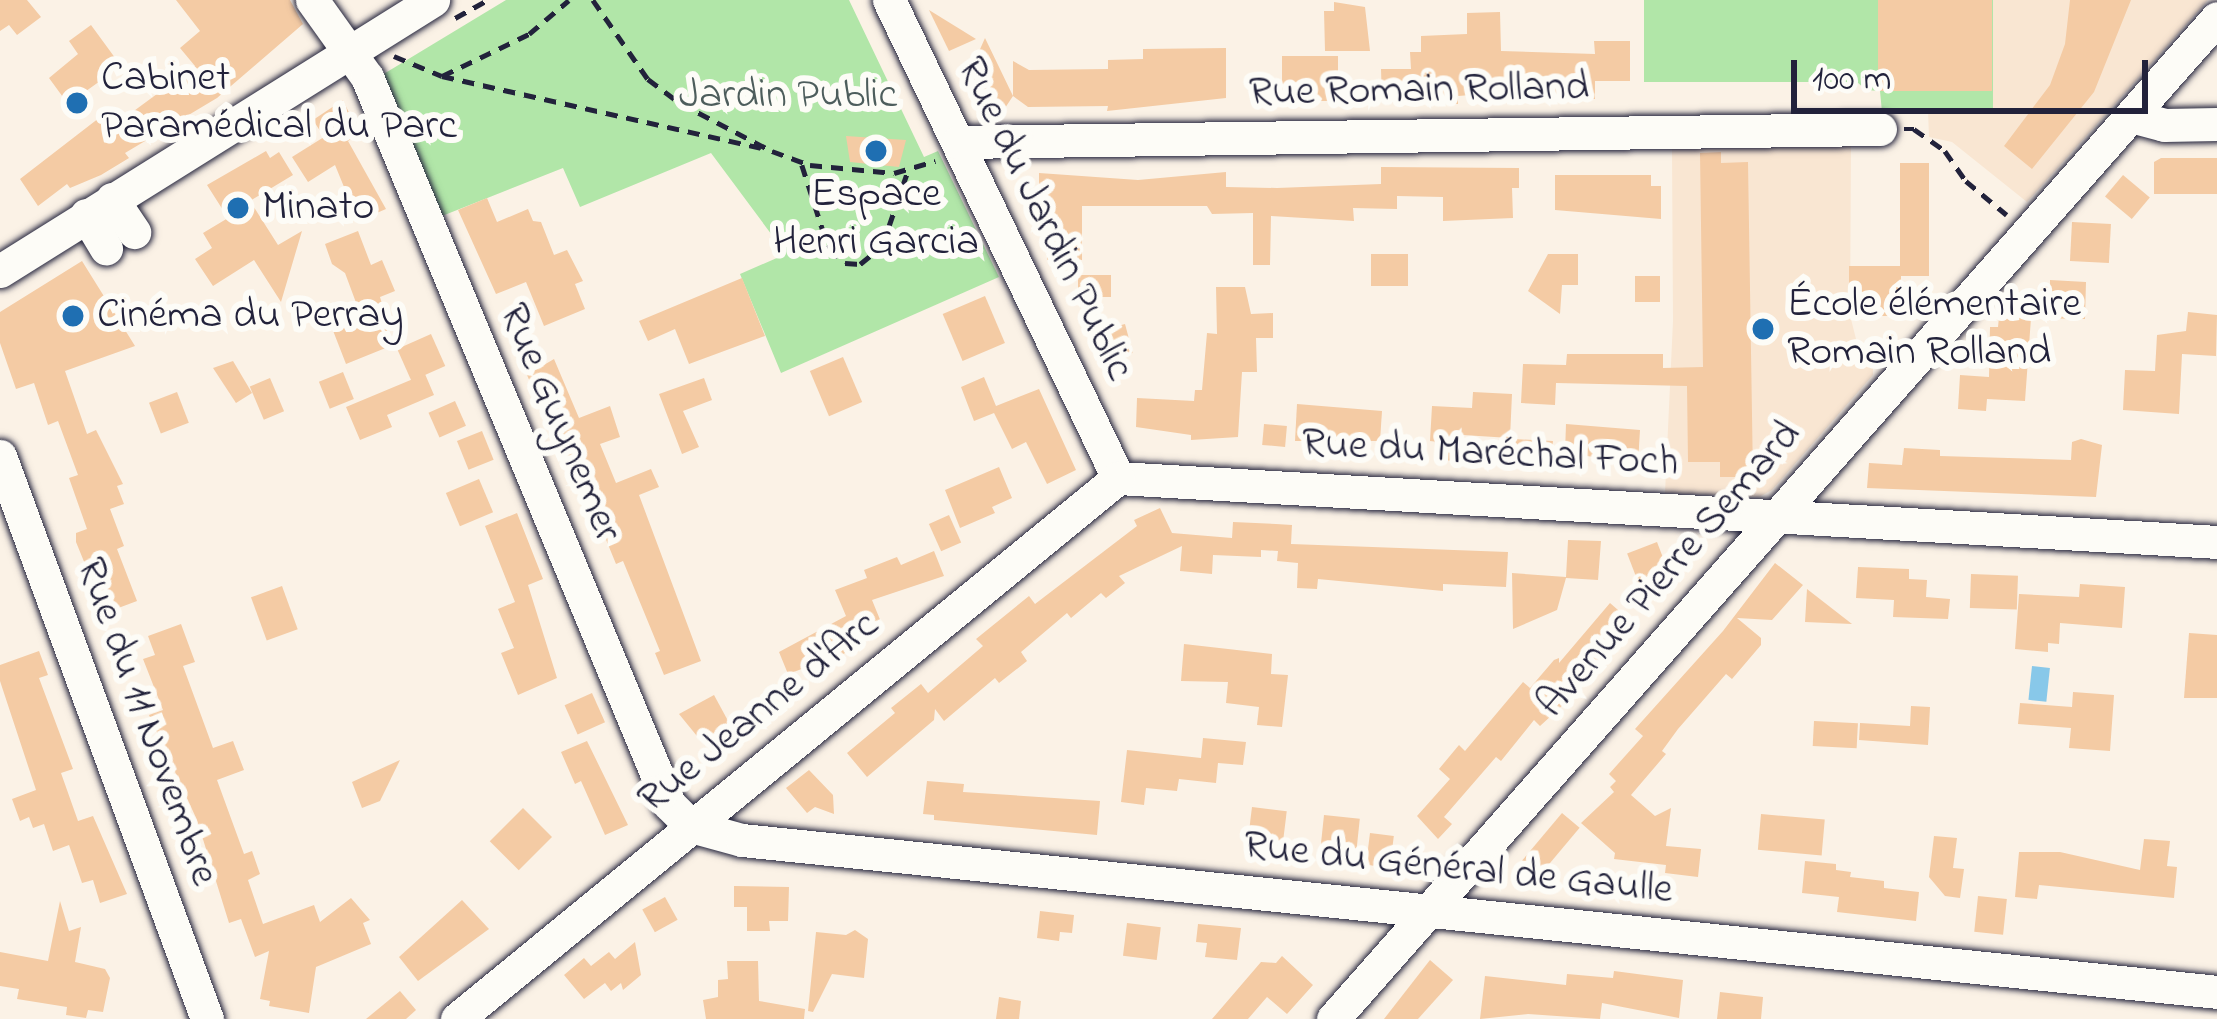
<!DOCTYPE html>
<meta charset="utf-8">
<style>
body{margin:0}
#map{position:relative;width:2217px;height:1019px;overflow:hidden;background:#fbf2e6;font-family:"Indie Flower",sans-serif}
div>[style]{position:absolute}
.built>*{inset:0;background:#f9e6d2}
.green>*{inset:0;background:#b1e6a8}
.water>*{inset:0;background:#88c8e9;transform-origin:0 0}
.building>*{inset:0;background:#f4cba4;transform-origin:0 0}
.path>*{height:4.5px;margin-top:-2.25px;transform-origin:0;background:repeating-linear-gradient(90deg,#22223b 0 12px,transparent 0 21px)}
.roads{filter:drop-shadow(0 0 3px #22223b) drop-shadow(0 0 3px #22223b)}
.minor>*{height:33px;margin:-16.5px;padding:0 16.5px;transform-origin:16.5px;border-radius:16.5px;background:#fdfcf7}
.dots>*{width:33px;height:33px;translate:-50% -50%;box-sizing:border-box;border:6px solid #fdfcf7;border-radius:50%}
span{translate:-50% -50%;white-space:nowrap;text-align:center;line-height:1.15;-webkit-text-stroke:12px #fdfcf7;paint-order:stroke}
.poi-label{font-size:42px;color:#22223b}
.left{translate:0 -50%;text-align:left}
.street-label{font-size:42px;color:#22223b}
.park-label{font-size:42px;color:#4d5d5c}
.scale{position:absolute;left:1791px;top:60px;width:357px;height:54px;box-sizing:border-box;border:6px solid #22223b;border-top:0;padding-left:15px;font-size:36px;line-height:42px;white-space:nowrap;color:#22223b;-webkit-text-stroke:9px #fdfcf7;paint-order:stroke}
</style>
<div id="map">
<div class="built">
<i style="clip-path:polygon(1991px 0,2208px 0,2027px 202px,1952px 142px,1929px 137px,1928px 111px,1993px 109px)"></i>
<i style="clip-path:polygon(1851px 146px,1850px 315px,1858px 347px,1873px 349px,1873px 375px,1772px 490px,1759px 497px,1665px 493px,1673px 321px,1672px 149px)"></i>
</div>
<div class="green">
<i style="clip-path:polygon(506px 0,849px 0,924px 157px,938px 151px,999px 277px,781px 373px,740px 274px,786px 254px,711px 153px,580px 207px,563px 168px,442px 216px,382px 75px)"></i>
<i style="clip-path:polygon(1644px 0,1993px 0,1993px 110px,1882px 112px,1880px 91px,1866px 90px,1857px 82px,1644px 82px)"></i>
</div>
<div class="water">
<i style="left:2032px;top:666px;width:18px;height:34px;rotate:6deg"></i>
</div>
<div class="building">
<i style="clip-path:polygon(0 0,27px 0,41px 17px,17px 35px,9px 25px,0 31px)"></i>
<i style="clip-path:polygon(176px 0,290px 0,303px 24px,217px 98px,125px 153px,129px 158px,101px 175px,70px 188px,67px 184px,38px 206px,20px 179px,99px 118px,108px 130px,195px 66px,180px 48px,200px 31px)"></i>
<i style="left:1878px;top:0;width:114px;height:91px"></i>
<i style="clip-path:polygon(2070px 0,2131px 0,2094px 92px,2032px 169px,2004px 146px,2050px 85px,2065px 44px)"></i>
<i style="clip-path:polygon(1334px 2px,1365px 7px,1370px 51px,1325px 51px,1324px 11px,1334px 11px)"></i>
<i style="clip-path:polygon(929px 10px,976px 39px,949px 51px)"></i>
<i style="clip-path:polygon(1500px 12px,1501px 51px,1595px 54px,1594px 41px,1630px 41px,1630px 81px,1595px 81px,1595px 99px,1556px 99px,1553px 76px,1519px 77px,1471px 81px,1471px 95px,1458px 96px,1458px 104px,1382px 102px,1381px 69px,1411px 69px,1410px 52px,1421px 52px,1421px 36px,1467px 34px,1467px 13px)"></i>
<i style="clip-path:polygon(91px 25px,121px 66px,68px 104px,49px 78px,78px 54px,69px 41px)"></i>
<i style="clip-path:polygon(985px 38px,1013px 96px,1013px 61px,1029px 70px,1108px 69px,1108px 60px,1143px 59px,1143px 49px,1226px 48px,1226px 98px,1107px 111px,1108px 106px,1028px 107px,1013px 96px,1005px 108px,965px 83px)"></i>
<i style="left:1338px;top:56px;width:45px;height:56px;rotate:90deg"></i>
<i style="clip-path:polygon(343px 100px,359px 134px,348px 141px,386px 209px,358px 221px,335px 165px,308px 182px,292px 157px,324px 137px,313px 120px)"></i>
<i style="clip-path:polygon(846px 136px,906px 140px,899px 167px,850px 162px)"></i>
<i style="clip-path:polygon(266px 151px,270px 158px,279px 152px,293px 175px,250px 201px,278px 245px,302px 231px,281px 302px,254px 260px,213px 286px,195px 259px,212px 248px,203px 233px,228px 218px,207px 185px)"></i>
<i style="clip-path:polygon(1721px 152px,1721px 163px,1748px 162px,1753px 477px,1720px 477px,1720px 462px,1688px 462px,1687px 386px,1556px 383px,1555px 405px,1521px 403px,1523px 364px,1566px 365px,1567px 354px,1663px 354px,1663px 368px,1703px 367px,1700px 153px)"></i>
<i style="clip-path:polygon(2161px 158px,2217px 158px,2217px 194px,2154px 194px,2154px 162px)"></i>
<i style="left:1900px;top:163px;width:29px;height:113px"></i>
<i style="clip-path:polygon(1381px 167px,1519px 168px,1519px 188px,1512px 188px,1513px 218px,1443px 221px,1443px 197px,1397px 196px,1397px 209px,1353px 208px,1354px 221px,1271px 216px,1270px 265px,1253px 265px,1253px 213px,1212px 214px,1207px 206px,1082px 206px,1082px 260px,1047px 260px,1046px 204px,1039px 204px,1039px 173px,1138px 180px,1226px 172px,1226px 187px,1277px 188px,1381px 184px)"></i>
<i style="clip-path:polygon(1555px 175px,1651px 175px,1651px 186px,1661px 186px,1661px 219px,1555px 210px)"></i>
<i style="left:2123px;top:175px;width:35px;height:28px;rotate:40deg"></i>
<i style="clip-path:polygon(487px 198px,497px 222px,528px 209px,533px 221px,541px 222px,554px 255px,567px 250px,583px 281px,575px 284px,585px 309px,544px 326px,526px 282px,496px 294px,458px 210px)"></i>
<i style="left:2072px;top:222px;width:39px;height:39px;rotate:3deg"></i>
<i style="clip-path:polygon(358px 231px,371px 265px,382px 260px,395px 291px,380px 297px,383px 307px,378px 309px,393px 345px,346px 364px,332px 328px,361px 316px,345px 273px,332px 264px,325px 244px)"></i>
<i style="left:1371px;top:254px;width:37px;height:32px"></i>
<i style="clip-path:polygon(1548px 254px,1578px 254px,1578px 285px,1562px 285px,1560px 314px,1528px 291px)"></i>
<i style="clip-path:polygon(82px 261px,135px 346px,65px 371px,87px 434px,96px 430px,123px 484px,117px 486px,124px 504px,110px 509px,124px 546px,117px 549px,137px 601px,105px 613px,76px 542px,76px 533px,87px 529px,69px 478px,78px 475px,58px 421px,48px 425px,34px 383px,16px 389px,0 343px,0 312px)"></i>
<i style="left:1849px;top:266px;width:52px;height:50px"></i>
<i style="left:1078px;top:275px;width:33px;height:22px"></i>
<i style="left:1635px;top:276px;width:25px;height:26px"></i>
<i style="clip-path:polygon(742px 278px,765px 336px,689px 364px,675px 329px,648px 341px,639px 321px)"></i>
<i style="clip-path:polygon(2050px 280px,2086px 282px,2085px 319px,2032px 318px,2050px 301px)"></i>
<i style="clip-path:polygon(1216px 287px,1245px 287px,1251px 314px,1273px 313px,1273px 338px,1256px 338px,1257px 372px,1242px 372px,1238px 437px,1191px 440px,1191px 435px,1136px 427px,1137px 398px,1194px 401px,1195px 390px,1202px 390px,1207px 333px,1217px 334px)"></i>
<i style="left:985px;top:296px;width:51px;height:46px;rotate:67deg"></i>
<i style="clip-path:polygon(2188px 312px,2217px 315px,2216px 356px,2182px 354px,2179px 414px,2123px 410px,2125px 370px,2155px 371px,2157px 335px,2186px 331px)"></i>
<i style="clip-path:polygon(1999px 317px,2031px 318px,2025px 401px,1987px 399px,1986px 411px,1958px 409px,1960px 375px,1989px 377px,1990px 327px,1998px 327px)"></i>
<i style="left:1125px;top:324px;width:30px;height:27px;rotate:75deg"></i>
<i style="left:431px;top:334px;width:35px;height:37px;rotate:66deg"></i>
<i style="left:843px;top:357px;width:49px;height:36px;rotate:67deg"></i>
<i style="clip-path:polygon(554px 359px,579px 418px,610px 406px,620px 437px,600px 444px,616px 483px,651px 469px,659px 487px,639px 495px,701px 661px,664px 675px,655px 653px,660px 651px,623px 561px,616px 564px,600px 525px,594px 527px,527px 375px)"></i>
<i style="clip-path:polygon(233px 361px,252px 393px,236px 403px,213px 368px)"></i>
<i style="left:343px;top:372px;width:29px;height:26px;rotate:68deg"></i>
<i style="clip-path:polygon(425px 374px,434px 395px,387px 415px,392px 427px,360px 440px,346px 407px)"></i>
<i style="clip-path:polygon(984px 377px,996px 406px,1039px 389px,1076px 470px,1047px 484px,1026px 442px,1012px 449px,994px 413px,974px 421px,961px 387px)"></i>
<i style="left:270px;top:378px;width:36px;height:22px;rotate:67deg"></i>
<i style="clip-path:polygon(704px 378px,712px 400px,683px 411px,699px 447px,682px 454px,659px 394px)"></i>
<i style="left:177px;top:392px;width:33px;height:30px;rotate:69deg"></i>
<i style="clip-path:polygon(1473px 392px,1512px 394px,1510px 438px,1463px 435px,1461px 461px,1437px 460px,1438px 442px,1430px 441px,1432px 406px,1472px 408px)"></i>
<i style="left:455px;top:401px;width:27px;height:29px;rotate:66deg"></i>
<i style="clip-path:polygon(1297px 404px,1382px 411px,1380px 441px,1295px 441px)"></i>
<i style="left:1264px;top:424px;width:23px;height:21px;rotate:5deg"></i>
<i style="clip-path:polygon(1566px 424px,1640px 430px,1638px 463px,1565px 453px)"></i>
<i style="left:482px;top:431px;width:31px;height:27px;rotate:68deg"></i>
<i style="left:1514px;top:439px;width:39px;height:26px;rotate:3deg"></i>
<i style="clip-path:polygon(2081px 439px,2102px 445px,2096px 497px,1867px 488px,1869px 463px,1902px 465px,1904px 448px,1940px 450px,1940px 456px,2071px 460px,2072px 442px)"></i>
<i style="clip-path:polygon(999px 467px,1012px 498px,992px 507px,995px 513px,960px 528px,945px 490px)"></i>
<i style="left:479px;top:479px;width:36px;height:36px;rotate:67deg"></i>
<i style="clip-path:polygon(1160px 508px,1172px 533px,1232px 538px,1233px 522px,1276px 524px,1292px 525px,1291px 544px,1508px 552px,1506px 587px,1443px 584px,1443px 591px,1318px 579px,1317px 589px,1297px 588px,1298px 563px,1277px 561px,1278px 551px,1261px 550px,1261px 557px,1213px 555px,1212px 574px,1180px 571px,1182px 546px,1119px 576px,1125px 583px,1106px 598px,1101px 593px,1071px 618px,1067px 613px,1021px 652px,1027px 661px,999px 683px,995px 678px,944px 721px,935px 709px,934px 720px,867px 777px,847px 753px,895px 713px,891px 708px,921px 684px,928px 693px,983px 646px,976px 639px,1029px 596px,1035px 604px,1137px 526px,1134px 520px)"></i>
<i style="clip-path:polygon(517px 513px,543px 579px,528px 585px,557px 678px,518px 695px,501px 653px,514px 648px,498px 609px,515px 602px,485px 526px)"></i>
<i style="left:949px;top:515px;width:30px;height:22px;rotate:66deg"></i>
<i style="clip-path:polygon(1568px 540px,1601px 541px,1598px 580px,1566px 578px,1557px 610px,1513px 629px,1512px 573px,1566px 577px)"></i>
<i style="left:1657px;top:542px;width:43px;height:32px;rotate:69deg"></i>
<i style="clip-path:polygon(934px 551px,944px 576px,872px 600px,881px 622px,845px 636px,851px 651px,788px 674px,779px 652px,846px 616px,835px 590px,867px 578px,864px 570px,897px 557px,901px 565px)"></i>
<i style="clip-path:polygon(1775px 563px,1803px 585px,1772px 620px,1737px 618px,1761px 638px,1761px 645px,1732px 679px,1726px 674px,1678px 729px,1662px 751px,1666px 754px,1631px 795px,1655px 816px,1671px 808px,1666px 846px,1701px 849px,1698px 877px,1665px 873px,1666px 865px,1614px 859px,1615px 853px,1581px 823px,1614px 792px,1610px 787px,1616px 781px,1609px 774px,1643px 736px,1635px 729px,1723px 631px)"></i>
<i style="clip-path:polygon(1858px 567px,1909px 569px,1909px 579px,1927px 580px,1926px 597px,1950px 599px,1948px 619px,1893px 617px,1894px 600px,1856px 598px)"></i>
<i style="left:1971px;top:574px;width:47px;height:34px;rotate:2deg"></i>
<i style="clip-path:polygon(2080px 584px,2125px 587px,2122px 628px,2060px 623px,2059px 644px,2048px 643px,2048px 652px,2015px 649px,2019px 594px,2079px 597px)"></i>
<i style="left:282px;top:586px;width:46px;height:33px;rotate:70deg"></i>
<i style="clip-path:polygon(1807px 589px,1852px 624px,1805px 622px)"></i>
<i style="clip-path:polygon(1610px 603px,1634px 624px,1563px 705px,1540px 726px,1534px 720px,1501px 761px,1496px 757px,1444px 817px,1452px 824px,1438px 839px,1417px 816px,1450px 779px,1439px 769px,1459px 745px,1465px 751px,1523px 682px,1530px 688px,1554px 660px,1559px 658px,1559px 663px)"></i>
<i style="clip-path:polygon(181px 624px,195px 662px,183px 666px,213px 748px,233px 741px,244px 770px,217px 780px,244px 854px,252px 851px,260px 874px,248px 880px,263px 924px,314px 905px,320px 922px,351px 898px,370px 920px,363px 923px,371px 944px,316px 967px,309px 1013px,269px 1006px,270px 1001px,260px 999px,269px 951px,255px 957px,241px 919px,229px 923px,197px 820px,149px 715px,163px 710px,143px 659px,155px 655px,148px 636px)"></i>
<i style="clip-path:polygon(2189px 633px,2217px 635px,2217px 698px,2184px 698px)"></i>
<i style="clip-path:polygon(1184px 644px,1272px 654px,1271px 674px,1288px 675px,1282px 727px,1257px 725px,1259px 707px,1226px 703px,1228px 682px,1181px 681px)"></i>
<i style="clip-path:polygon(39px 651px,48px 675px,39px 678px,73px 769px,61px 773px,78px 821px,93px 816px,127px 894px,100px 903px,93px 880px,82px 883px,69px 845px,53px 851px,44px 824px,33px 828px,29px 817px,20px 821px,12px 799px,36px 790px,0 681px,0 665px)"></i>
<i style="clip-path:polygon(2073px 692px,2114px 695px,2110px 751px,2069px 748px,2071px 728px,2018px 724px,2020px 703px,2072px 707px)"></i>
<i style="left:592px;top:693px;width:32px;height:30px;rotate:66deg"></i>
<i style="clip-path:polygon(714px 695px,733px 730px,701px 741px,679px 714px)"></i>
<i style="clip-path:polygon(1911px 706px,1930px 707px,1928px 745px,1859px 740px,1860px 723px,1910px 726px)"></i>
<i style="left:1814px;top:721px;width:44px;height:25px;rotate:3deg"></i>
<i style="clip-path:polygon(1203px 738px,1246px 742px,1243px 765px,1218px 763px,1216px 783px,1179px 779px,1177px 791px,1146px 788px,1144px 805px,1121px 802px,1127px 750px,1201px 758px)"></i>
<i style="clip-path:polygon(587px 741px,628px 825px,605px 835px,581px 781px,575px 784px,561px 752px)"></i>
<i style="clip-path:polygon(400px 760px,380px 801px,362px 808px,352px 782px)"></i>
<i style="clip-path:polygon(809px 770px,833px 795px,834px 814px,815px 807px,807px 813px,786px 788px)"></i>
<i style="clip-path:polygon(927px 781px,964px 784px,963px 792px,1100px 801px,1097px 835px,934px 820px,934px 815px,923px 814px)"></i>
<i style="left:1252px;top:807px;width:35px;height:30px;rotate:7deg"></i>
<i style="left:523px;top:808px;width:41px;height:47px;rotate:45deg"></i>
<i style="left:1562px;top:813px;width:23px;height:62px;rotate:40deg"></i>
<i style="left:1761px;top:814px;width:64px;height:36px;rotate:5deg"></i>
<i style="left:1324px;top:815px;width:36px;height:30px;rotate:6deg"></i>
<i style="left:1370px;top:833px;width:24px;height:32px;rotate:7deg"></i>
<i style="clip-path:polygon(1934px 836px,1957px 838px,1953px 868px,1964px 869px,1960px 898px,1945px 896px,1929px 877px)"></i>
<i style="clip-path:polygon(2144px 839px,2170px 841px,2167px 866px,2177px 867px,2174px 898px,2039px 885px,2037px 899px,2015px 897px,2019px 852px,2060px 852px,2140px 870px)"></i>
<i style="clip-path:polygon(1805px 861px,1836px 864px,1836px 870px,1851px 872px,1850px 877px,1884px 881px,1884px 888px,1919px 892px,1916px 921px,1837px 912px,1839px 897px,1802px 893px)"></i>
<i style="clip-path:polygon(734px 886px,789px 887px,788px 921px,769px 921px,770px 931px,747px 931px,747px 907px,734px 907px)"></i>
<i style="left:1978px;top:896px;width:29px;height:36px;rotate:6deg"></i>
<i style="left:665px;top:897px;width:26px;height:26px;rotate:61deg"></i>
<i style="clip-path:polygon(462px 900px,489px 929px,418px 981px,399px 957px)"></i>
<i style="clip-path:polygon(60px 901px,69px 931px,81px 927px,75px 962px,105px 969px,110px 978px,103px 1012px,88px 1010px,86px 1018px,66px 1015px,67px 1007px,17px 999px,19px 989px,0 986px,0 952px,48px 961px)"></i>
<i style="clip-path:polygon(1040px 911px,1074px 915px,1072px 933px,1060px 932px,1059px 941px,1037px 938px)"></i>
<i style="left:1127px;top:923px;width:34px;height:33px;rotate:7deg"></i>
<i style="clip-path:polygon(1198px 924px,1241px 928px,1237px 960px,1205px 957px,1207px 943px,1196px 942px)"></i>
<i style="clip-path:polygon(855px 930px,868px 939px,864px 978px,832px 974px,813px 1012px,808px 1011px,816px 932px,846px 935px)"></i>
<i style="clip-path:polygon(635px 942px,641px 975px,623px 990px,621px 983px,611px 991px,605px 983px,584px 999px,564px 975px,584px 958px,591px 966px,609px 952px,615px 959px)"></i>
<i style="clip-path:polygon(1282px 956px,1313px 985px,1287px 1014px,1267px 997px,1248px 1019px,1212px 1019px,1261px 962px,1276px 963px)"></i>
<i style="clip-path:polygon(1430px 960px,1453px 980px,1418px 1019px,1384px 1019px)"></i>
<i style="clip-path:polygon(727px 961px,758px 961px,759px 1001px,805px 1009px,804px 1019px,706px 1019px,703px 1000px,718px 997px,718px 980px,728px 979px)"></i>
<i style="clip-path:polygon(1614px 971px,1683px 980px,1679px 1018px,1602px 1003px,1600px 1019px,1528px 1014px,1480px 1019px,1485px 976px,1566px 985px,1567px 974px,1613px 978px)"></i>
<i style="clip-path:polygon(400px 991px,416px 1010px,406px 1019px,366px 1019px)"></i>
<i style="clip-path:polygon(1720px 992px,1763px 997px,1761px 1019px,1717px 1019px)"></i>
<i style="clip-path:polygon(999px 997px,1021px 1001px,1019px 1019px,996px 1019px)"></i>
</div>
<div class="path">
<i style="left:593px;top:0;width:96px;rotate:55.2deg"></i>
<i style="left:648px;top:79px;width:40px;rotate:37deg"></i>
<i style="left:680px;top:103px;width:104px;rotate:27.6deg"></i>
<i style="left:772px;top:151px;width:40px;rotate:20.2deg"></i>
<i style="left:810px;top:165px;width:84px;rotate:5.4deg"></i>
<i style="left:894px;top:173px;width:43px;rotate:-16.3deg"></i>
<i style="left:455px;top:18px;width:37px;rotate:-29deg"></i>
<i style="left:394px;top:56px;width:52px;rotate:22.6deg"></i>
<i style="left:442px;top:76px;width:327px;rotate:12.7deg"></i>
<i style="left:442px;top:76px;width:97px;rotate:-25.8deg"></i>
<i style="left:529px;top:34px;width:52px;rotate:-40.4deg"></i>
<i style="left:1904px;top:129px;width:10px"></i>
<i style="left:1914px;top:129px;width:38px;rotate:35deg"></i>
<i style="left:1945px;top:151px;width:37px;rotate:55deg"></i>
<i style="left:1966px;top:181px;width:53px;rotate:39.7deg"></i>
<i style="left:802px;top:165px;width:88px;rotate:72.2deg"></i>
<i style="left:829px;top:249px;width:21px;rotate:41deg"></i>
<i style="left:845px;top:263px;width:15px;rotate:4deg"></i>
<i style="left:860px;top:264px;width:28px;rotate:-39deg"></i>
<i style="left:882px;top:246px;width:80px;rotate:-71.1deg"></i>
</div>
<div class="roads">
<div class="minor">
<i style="left:312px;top:0;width:95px;rotate:54.5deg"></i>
<i style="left:367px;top:77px;width:787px;rotate:67.44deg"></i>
<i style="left:669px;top:804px;width:31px;rotate:45deg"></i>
<i style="left:691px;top:826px;width:53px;rotate:15.4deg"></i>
<i style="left:742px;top:840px;width:1483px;rotate:5.88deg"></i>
<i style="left:889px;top:0;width:530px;rotate:64.4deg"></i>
<i style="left:2131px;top:116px;width:34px;rotate:15deg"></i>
<i style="left:2164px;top:125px;width:53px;rotate:-1.1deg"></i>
<i style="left:958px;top:142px;width:922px;rotate:-0.81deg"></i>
<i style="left:112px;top:199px;width:40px;rotate:56deg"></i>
<i style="left:86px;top:215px;width:39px;rotate:59deg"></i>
<i style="left:0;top:271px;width:511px;rotate:-32.04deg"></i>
<i style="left:0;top:456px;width:600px;rotate:69.81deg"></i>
<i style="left:1118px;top:478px;width:1101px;rotate:3.33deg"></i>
<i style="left:457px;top:1019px;width:854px;rotate:-39.3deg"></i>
<i style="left:1333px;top:1019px;width:1335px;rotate:-48.55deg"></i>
</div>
</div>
<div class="dots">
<i style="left:77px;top:103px;background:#1f6fb2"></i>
<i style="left:876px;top:151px;background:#1f6fb2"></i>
<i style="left:238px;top:208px;background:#1f6fb2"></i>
<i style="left:73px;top:316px;background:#1f6fb2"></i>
<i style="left:1763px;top:329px;background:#1f6fb2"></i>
</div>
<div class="poi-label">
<span class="left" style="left:101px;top:103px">Cabinet<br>Paramédical du Parc</span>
<span style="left:876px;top:219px">Espace<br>Henri Garcia</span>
<span class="left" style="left:262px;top:208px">Minato</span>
<span class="left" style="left:1787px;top:329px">École élémentaire<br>Romain Rolland</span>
<span class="left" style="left:97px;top:316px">Cinéma du Perray</span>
</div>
<div class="street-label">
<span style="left:1419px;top:91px;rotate:-1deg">Rue Romain Rolland</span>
<span style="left:1044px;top:219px;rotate:64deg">Rue du Jardin Public</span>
<span style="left:559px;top:423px;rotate:67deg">Rue Guynemer</span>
<span style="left:1490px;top:454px;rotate:3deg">Rue du Maréchal Foch</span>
<span style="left:1670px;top:570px;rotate:-49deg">Avenue Pierre Semard</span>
<span style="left:759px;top:713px;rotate:-39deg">Rue Jeanne d'Arc</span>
<span style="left:146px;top:722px;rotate:70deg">Rue du 11 Novembre</span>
<span style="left:1458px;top:869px;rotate:6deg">Rue du Général de Gaulle</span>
</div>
<div class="park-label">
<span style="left:788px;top:96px">Jardin Public</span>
</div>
<div class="scale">100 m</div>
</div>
